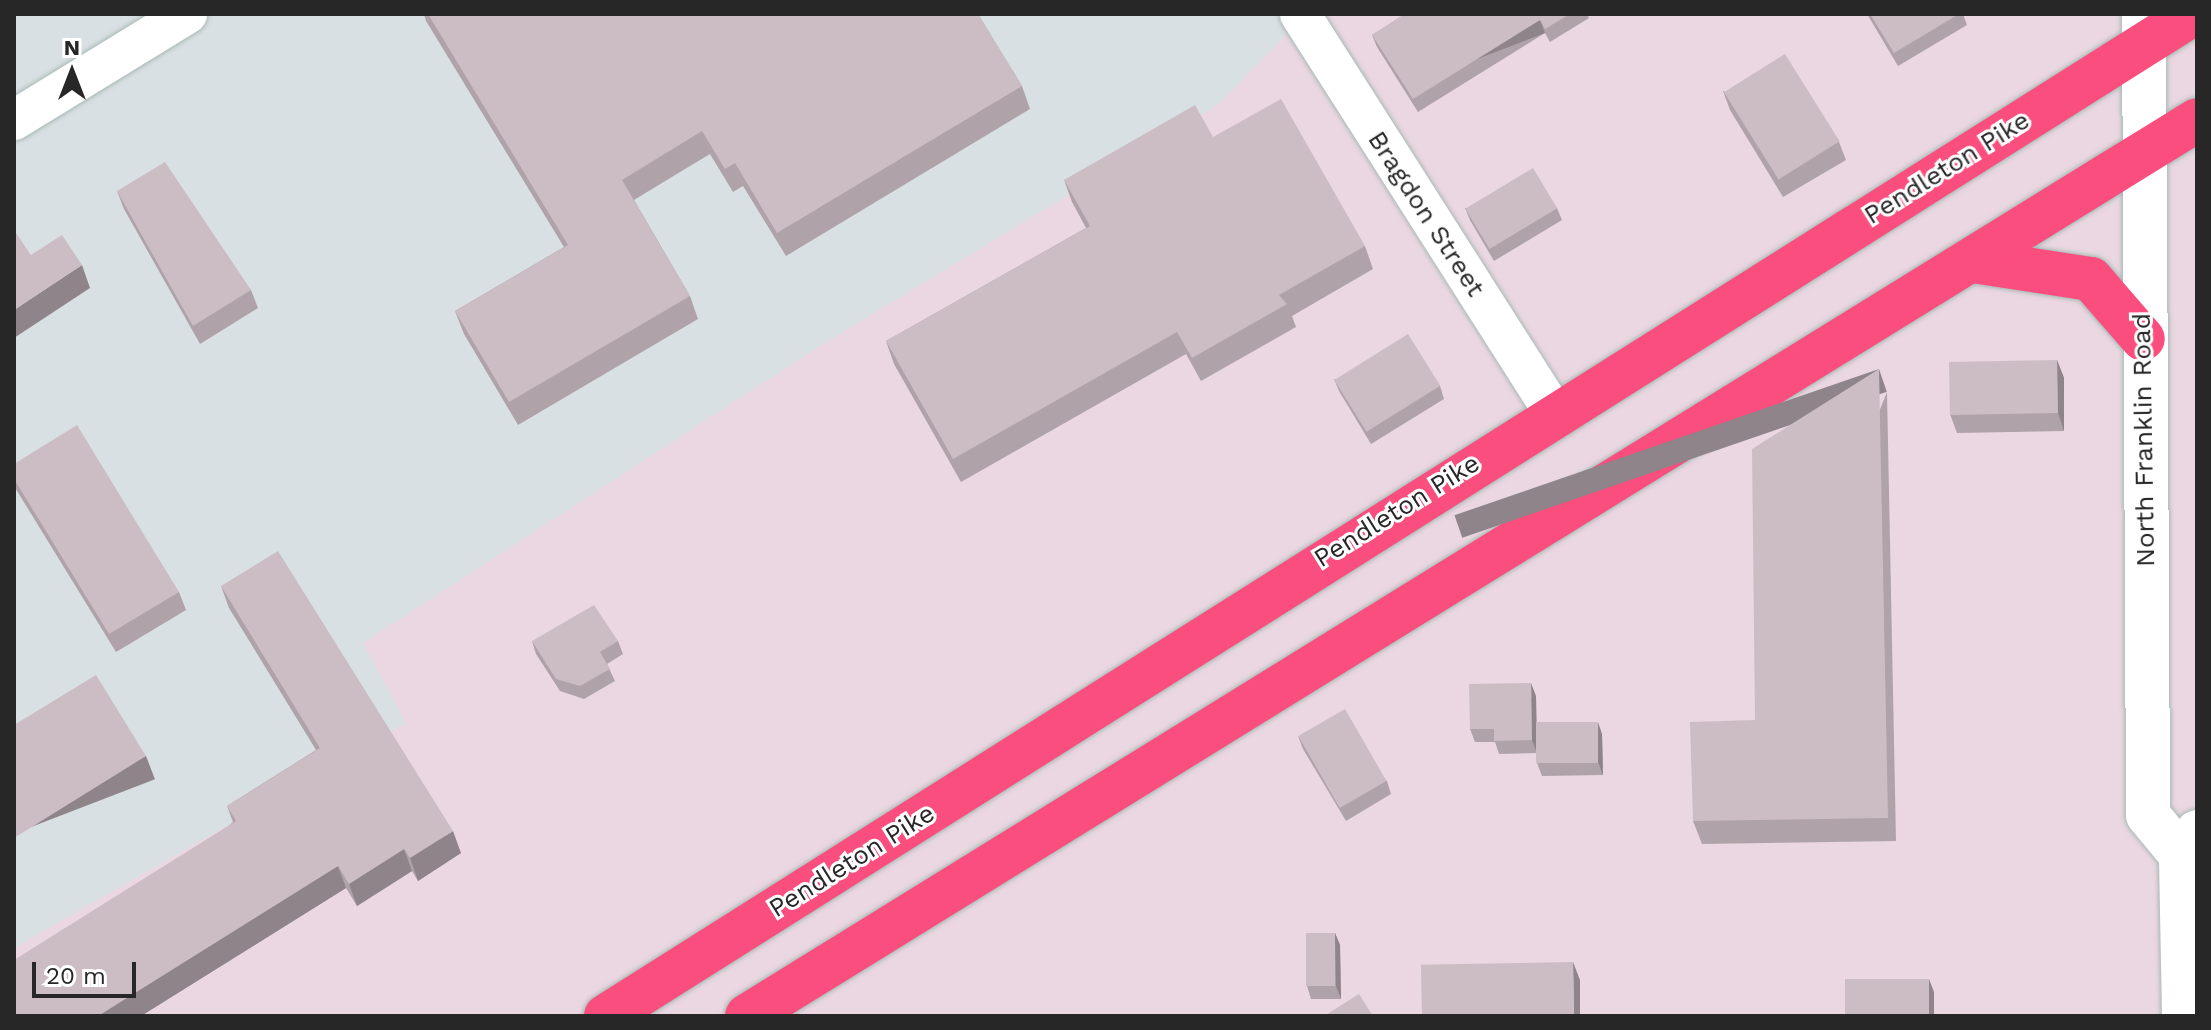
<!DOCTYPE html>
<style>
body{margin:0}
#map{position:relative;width:2211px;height:1030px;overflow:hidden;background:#ebd7e1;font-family:"Work Sans",sans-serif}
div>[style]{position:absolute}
.industrial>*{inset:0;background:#d9e0e3}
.roads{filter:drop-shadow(0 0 2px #a8b9b5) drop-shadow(0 0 2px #a8b9b5)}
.street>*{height:40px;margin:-20px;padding:0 20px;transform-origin:20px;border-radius:20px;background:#fff}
.secondary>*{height:44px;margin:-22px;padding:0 22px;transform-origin:22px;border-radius:22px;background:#fff}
.primary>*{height:44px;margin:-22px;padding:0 22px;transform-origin:22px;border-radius:22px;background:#fa4e7e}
.wall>*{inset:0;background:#afa2a9}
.shaded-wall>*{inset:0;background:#8f8489;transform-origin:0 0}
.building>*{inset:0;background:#ccbcc4;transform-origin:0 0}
span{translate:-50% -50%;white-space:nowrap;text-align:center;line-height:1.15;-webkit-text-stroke:6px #fff;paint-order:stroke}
.street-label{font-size:26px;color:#272727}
.frame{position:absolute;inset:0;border:16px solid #272727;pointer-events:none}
.north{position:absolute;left:32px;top:32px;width:80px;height:80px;-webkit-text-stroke:6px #fff;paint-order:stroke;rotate:0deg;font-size:22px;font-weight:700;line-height:32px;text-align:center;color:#272727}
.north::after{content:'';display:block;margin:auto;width:28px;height:36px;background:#272727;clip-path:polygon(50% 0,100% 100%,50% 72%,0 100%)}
.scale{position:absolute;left:32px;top:962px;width:104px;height:36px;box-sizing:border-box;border:4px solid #272727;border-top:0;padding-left:10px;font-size:24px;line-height:28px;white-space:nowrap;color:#272727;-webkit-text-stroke:6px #fff;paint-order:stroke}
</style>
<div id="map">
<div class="industrial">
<i style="clip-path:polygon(14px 14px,1306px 14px,1220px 103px,823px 344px,363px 643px,406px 723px,14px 948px)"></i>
</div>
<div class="roads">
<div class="street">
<i style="left:1300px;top:14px;width:472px;rotate:57.5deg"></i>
<i style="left:14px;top:120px;width:203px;rotate:-31.5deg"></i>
</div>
<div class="secondary">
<i style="left:2144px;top:14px;width:801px;rotate:89.71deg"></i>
<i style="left:2148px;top:815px;width:52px;rotate:50.5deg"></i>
<i style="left:2184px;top:1016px;width:161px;rotate:-91.1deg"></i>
<i style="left:2181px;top:855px;width:28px;rotate:-55deg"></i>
</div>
<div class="primary">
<i style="left:1973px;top:261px;width:119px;rotate:8.7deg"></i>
<i style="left:2091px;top:279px;width:79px;rotate:49.1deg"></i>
<i style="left:606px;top:1016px;width:1877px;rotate:-32.27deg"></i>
<i style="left:747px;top:1016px;width:1704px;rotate:-31.71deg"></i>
</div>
</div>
<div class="wall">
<i style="clip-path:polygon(424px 14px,978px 14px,1022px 86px,1030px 109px,786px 256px,743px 186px,733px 192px,710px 154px,634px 200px,690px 296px,698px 319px,518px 425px,464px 334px,455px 311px,564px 247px,426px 21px)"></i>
<i style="clip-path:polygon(1405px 14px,1587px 14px,1589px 18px,1550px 42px,1545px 33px,1418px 112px,1377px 47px,1372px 35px)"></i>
<i style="clip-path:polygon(1867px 14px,1963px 14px,1967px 25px,1898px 66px)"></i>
<i style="clip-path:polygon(1723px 91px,1839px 142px,1846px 160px,1783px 197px,1730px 110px)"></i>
<i style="clip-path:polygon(1213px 137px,1365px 246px,1373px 269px,1292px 316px,1296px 327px,1201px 381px,1186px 354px,961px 482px,894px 364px,886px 341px,1086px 228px,1072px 202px,1064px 180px)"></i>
<i style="clip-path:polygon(117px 191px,251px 290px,258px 308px,200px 344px,124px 209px)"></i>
<i style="clip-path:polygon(1465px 208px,1557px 208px,1562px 220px,1494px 261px,1470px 220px)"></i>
<i style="clip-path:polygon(2057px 360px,2064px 378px,2064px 431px,1957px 433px,1950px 414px)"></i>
<i style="clip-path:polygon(1334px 379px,1440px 386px,1444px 399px,1371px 444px,1339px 391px)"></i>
<i style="clip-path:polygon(1887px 392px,1896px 841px,1702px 844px,1693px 821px,1755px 720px)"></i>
<i style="clip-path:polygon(14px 464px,179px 592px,186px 610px,116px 652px,14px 486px)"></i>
<i style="clip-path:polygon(221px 586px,461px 853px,418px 881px,412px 871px,357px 906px,346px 888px,141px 1016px,14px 1016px,233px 822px,227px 806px,316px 750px,229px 608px)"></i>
<i style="clip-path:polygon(532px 641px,618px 641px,623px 654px,607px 664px,615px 681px,584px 699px,560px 691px,536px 654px)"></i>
<i style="clip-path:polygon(1536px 696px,1537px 753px,1499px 754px,1495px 742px,1475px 742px,1470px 729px)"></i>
<i style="clip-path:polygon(1602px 734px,1603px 775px,1542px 776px,1537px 763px)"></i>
<i style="clip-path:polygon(1298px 736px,1387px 781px,1391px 794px,1346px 821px,1303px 749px)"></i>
<i style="clip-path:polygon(1335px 933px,1340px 945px,1341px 999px,1311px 999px,1307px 986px)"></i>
</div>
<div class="shaded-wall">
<i style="left:1540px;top:20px;width:14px;height:150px;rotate:69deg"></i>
<i style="clip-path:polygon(82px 265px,90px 288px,14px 338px,14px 310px)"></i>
<i style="clip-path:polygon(2057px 360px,2064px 378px,2064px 431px,2058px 413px)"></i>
<i style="left:1879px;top:369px;width:24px;height:449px;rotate:71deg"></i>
<i style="clip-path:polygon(1531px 683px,1536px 696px,1537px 753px,1532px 740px)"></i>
<i style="clip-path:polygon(1598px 722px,1602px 734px,1603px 775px,1598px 762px)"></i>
<i style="left:146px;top:756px;width:25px;height:155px;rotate:69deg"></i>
<i style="clip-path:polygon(453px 831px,461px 853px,418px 881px,410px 858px)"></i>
<i style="clip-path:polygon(404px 849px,412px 871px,357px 906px,349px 884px)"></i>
<i style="clip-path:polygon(338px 866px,346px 888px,141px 1016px,98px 1016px)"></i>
<i style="clip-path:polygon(1335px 933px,1340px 945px,1341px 999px,1336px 986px)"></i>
<i style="clip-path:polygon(1573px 962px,1580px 980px,1580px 1016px,1574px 1016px)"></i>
<i style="clip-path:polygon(1929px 979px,1934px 992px,1934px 1016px,1929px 1016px)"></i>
</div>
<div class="building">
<i style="clip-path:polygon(428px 14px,978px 14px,1022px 86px,777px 233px,735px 163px,725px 169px,702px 131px,622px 180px,690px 296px,509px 402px,455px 311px,568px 245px)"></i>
<i style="clip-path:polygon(1405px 14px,1570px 14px,1545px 29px,1540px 20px,1413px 99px,1372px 35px)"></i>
<i style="clip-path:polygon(1870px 14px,1959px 14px,1894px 53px)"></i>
<i style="left:1785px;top:54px;width:103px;height:72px;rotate:58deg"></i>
<i style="clip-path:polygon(1281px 99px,1365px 246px,1279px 295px,1287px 304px,1192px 358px,1177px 332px,953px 459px,886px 341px,1090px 226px,1064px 180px,1195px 105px,1213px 137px)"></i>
<i style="clip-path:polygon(165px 162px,251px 290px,193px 326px,117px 191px)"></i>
<i style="left:1533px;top:168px;width:47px;height:79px;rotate:59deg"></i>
<i style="clip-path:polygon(14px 230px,31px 255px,62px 235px,82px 265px,14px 310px)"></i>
<i style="left:1408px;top:334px;width:61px;height:87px;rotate:58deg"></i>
<i style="left:2057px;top:360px;width:53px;height:108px;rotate:89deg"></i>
<i style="clip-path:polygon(1879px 369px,1888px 818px,1693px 821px,1690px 722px,1755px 720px,1752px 449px)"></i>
<i style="clip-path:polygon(77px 425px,179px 592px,109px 634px,14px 479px,14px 464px)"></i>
<i style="clip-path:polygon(278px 551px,453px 831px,410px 858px,404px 849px,349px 884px,338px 866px,98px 1016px,14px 1016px,14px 960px,236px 821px,227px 806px,320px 748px,221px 586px)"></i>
<i style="clip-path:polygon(594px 605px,618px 641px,600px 652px,610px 669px,580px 686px,556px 679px,532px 641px)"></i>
<i style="clip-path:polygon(96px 675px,146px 756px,14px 838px,14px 725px)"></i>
<i style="clip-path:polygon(1531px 683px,1532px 740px,1494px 741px,1494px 729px,1470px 729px,1469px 684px)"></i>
<i style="left:1345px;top:709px;width:83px;height:54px;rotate:60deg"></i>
<i style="left:1536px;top:722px;width:62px;height:41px"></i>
<i style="left:1306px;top:933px;width:29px;height:53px"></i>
<i style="left:1573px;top:962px;width:54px;height:152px;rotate:89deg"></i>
<i style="left:1929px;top:979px;width:37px;height:84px;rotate:90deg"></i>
<i style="clip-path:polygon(1359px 994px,1373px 1016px,1324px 1016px)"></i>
</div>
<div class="street-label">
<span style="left:1947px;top:168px;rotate:-32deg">Pendleton Pike</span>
<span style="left:1426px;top:214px;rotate:57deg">Bragdon Street</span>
<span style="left:2144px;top:440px;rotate:-91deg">North Franklin Road</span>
<span style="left:1397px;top:511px;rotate:-32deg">Pendleton Pike</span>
<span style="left:852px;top:861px;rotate:-32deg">Pendleton Pike</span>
</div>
<div class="frame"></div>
<div class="north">N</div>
<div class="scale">20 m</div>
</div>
